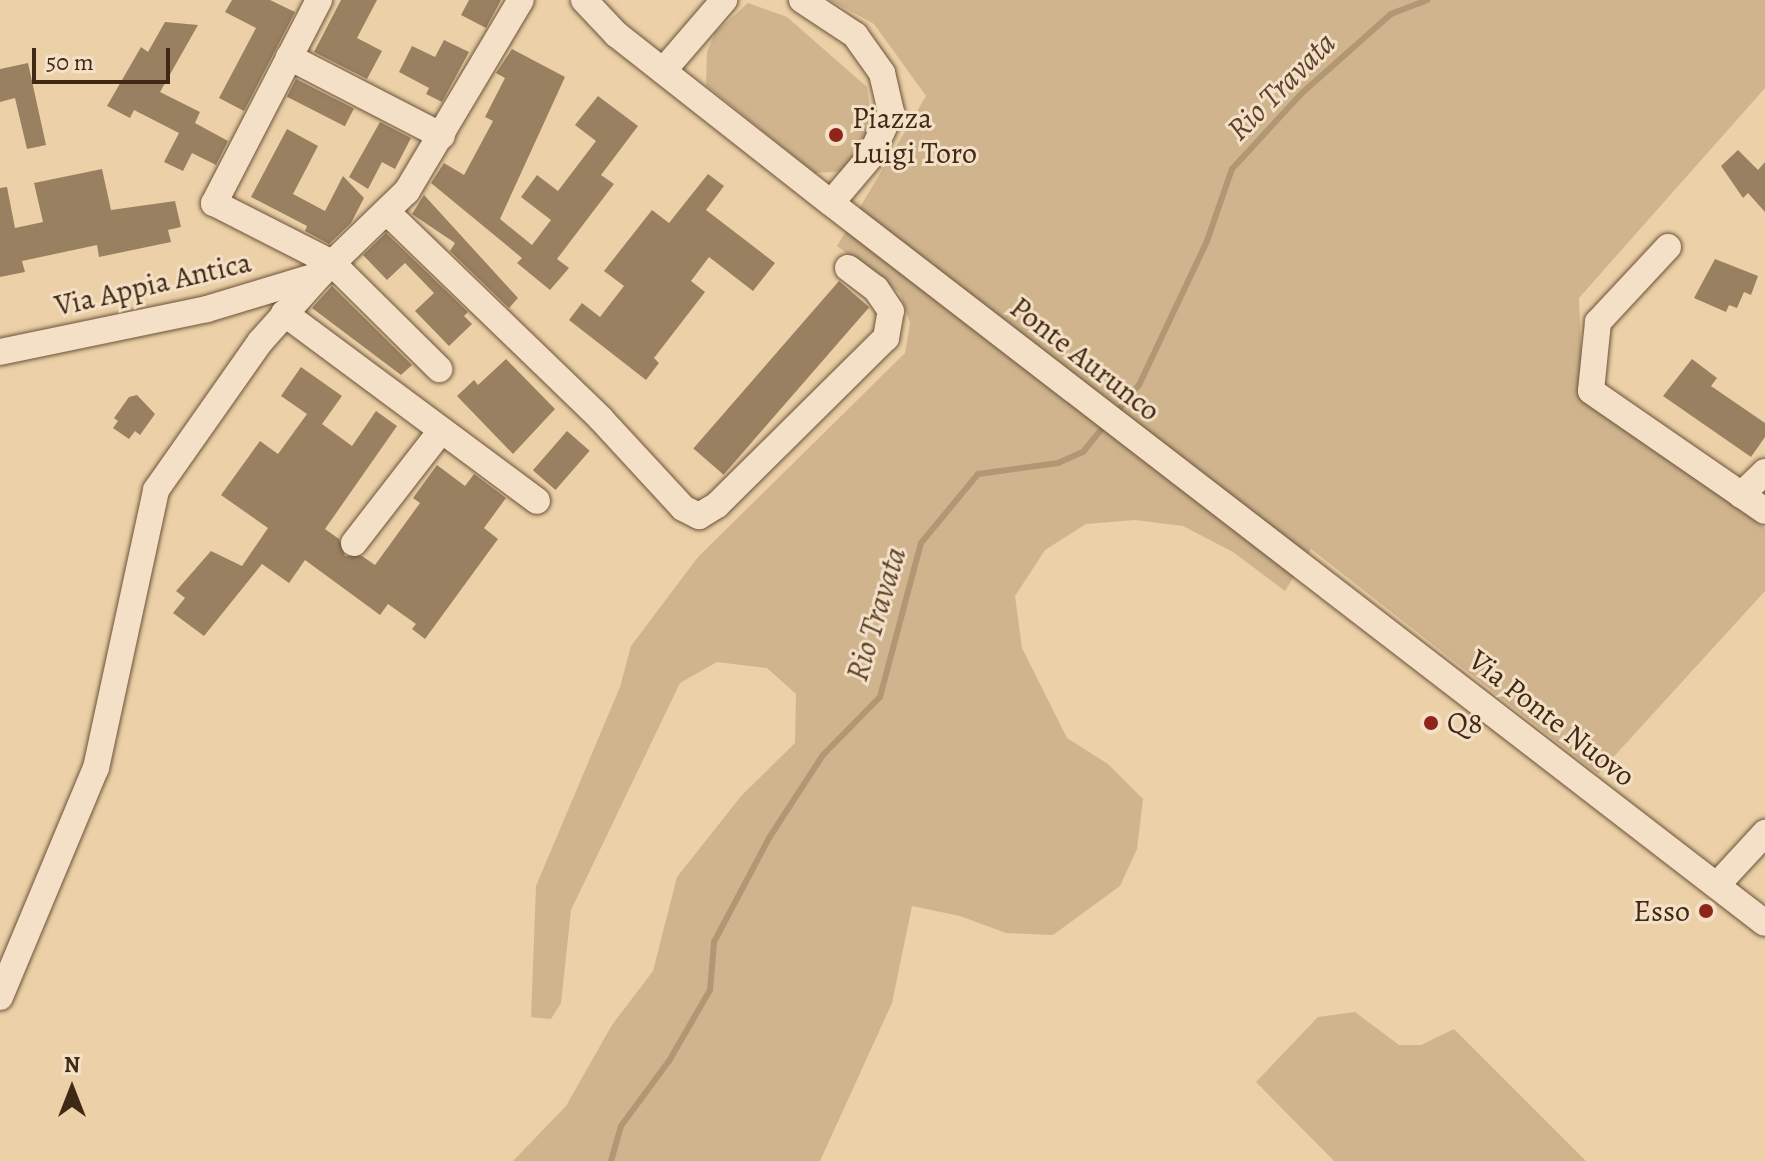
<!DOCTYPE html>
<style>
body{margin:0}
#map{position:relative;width:1765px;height:1161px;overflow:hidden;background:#ecd0a7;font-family:Alegreya,serif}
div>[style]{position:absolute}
.green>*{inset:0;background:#cfb48e}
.stream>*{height:6px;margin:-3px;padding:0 3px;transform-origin:3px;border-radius:3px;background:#b29775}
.building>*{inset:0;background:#998060;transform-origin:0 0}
.roads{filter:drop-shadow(0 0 2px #6b5339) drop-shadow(0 0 2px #6b5339)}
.minor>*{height:26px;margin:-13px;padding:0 13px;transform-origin:13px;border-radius:13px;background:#f3e0c6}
.dots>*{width:22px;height:22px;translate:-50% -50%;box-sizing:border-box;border:4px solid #f3e0c6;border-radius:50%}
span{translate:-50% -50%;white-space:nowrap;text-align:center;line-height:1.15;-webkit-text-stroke:6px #f3e0c6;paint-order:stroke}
.poi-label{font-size:30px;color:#402914}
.left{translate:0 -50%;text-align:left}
.right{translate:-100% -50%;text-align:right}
.street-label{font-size:30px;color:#402914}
.water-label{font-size:32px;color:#5c442c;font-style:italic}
.north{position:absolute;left:32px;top:1049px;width:80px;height:80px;-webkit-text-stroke:6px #f3e0c6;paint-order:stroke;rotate:0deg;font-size:22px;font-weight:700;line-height:32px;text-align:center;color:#402914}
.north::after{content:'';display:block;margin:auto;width:28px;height:36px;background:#402914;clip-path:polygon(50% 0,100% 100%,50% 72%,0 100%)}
.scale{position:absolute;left:32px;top:48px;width:138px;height:36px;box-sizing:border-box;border:4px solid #402914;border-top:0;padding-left:10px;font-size:24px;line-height:28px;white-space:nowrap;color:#402914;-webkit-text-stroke:6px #f3e0c6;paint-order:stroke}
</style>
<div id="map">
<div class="green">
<i style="clip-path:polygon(830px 0,1765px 0,1765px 88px,1579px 298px,1583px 398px,1765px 528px,1765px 591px,1598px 774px,1311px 549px,1285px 591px,1233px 552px,1183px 526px,1135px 520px,1086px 524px,1045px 550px,1015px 596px,1022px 648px,1067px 738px,1108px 764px,1143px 799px,1137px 849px,1120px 886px,1053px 935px,1006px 933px,960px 916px,912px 906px,892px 1003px,820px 1161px,513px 1161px,566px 1106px,612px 1025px,653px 971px,677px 877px,742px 795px,795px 743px,796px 694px,767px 668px,717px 662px,680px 683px,571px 910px,561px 1003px,551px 1019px,531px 1017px,536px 886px,620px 687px,631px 646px,698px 557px,905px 353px,910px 323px,900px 293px,837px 246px,926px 96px,874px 24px)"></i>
<i style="clip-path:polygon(748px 3px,787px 17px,867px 87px,874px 132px,846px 171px,815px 173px,706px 85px,707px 52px,715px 33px)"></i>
<i style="clip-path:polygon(1355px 1012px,1399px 1045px,1421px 1045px,1454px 1029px,1586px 1161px,1334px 1161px,1256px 1082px,1318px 1017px)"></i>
</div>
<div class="stream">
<i style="left:1116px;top:413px;width:36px;rotate:-51deg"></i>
<i style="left:1139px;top:385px;width:159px;rotate:-64.7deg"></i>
<i style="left:1207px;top:241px;width:76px;rotate:-70.9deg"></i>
<i style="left:1232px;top:169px;width:103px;rotate:-47.4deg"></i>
<i style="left:1302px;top:93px;width:119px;rotate:-41.6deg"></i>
<i style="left:1391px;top:14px;width:39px;rotate:-21deg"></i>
<i style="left:611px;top:1161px;width:36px;rotate:-74deg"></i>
<i style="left:621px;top:1126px;width:81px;rotate:-53.6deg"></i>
<i style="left:669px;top:1061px;width:82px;rotate:-60deg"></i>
<i style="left:710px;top:990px;width:48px;rotate:-85.2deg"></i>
<i style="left:714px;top:942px;width:118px;rotate:-62.1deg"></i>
<i style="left:769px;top:838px;width:99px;rotate:-57deg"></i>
<i style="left:823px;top:755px;width:81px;rotate:-45.5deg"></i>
<i style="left:880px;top:697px;width:159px;rotate:-75.1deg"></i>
<i style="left:921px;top:543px;width:89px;rotate:-50.4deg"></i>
<i style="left:978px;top:474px;width:81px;rotate:-7.8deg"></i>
<i style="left:1058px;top:463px;width:27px;rotate:-24deg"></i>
<i style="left:1083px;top:452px;width:36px;rotate:-51deg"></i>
</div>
<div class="building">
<i style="clip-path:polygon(232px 0,270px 0,295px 12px,244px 111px,219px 98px,256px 28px,225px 12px)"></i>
<i style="clip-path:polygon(341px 0,377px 0,357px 38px,382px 51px,367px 79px,314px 52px)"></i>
<i style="clip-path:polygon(469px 0,501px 0,486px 28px,461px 15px)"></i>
<i style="clip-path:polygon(165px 22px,198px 25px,160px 92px,200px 112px,195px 123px,228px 141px,216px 165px,192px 153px,183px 171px,164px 162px,179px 133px,134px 110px,130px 118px,107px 106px,141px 47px,148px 52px)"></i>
<i style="clip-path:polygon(444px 40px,469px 52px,442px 102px,426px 94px,429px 88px,399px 72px,412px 46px,435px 57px)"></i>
<i style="clip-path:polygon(512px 49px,565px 77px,500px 219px,532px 245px,551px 220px,521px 197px,537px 175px,558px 191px,596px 141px,575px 125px,598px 96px,638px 126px,601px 175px,614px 184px,557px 259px,569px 268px,550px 290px,517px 263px,522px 258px,431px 183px,444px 163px,464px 175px,493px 121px,485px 117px,505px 78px,496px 73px)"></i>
<i style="clip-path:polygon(28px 63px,46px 145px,27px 149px,15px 98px,0 102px,0 69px)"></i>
<i style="left:296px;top:79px;width:65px;height:20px;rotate:27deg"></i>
<i style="clip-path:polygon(380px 122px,411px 138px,395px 169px,382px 162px,368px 189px,349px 177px)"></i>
<i style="clip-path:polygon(287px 129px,318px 146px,293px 194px,325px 211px,343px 176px,364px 198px,351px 223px,329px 244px,305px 231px,307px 226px,251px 197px)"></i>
<i style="clip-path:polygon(1738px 150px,1758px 170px,1765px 162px,1765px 212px,1748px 193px,1743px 198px,1721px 166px)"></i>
<i style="clip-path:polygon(102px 169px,111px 210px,175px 201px,181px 227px,168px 230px,171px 242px,99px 257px,97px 245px,22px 261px,25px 272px,0 277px,0 188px,7px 187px,15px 228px,43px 222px,34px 183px)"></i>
<i style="clip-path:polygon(708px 174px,724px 186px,706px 210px,775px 263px,753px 291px,709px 257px,691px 281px,705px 292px,654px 358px,659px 363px,646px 380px,569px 320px,582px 303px,600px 317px,624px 286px,604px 271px,652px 210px,669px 223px)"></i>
<i style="clip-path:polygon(424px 195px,518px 298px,509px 308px,450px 251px,455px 243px,412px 214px)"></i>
<i style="clip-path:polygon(386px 233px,468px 312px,464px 316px,472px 324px,449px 346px,415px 311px,434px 293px,405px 263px,387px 280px,363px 255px)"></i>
<i style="clip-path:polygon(1715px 259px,1758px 276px,1751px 295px,1744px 292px,1737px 308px,1729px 305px,1726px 312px,1694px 298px)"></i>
<i style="left:839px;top:281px;width:40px;height:222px;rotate:41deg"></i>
<i style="clip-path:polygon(332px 286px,412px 365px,401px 375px,312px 308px)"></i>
<i style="clip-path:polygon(506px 359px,555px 409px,513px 454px,457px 396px,474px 380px,478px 385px)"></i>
<i style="clip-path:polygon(1692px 359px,1717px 378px,1711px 386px,1765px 423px,1765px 437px,1751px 457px,1663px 396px)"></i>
<i style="clip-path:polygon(301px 367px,342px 396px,322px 424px,352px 446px,376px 411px,397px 426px,325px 529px,339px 539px,345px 556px,362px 556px,375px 565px,420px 503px,413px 498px,437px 465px,465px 486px,474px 474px,506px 498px,484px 528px,498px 539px,425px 639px,412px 629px,416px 624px,388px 604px,380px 615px,305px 560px,289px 583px,262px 564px,204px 636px,173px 613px,185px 598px,176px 591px,211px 551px,242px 566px,268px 528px,221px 495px,260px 441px,278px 454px,307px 414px,281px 396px)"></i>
<i style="clip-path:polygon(137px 395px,155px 414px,140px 435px,135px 431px,129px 439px,113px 428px,118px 421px,114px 418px,129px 397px)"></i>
<i style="left:567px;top:431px;width:30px;height:52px;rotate:41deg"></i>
</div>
<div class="roads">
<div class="minor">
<i style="left:319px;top:0;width:229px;rotate:117.3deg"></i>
<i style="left:214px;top:203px;width:132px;rotate:27deg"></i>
<i style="left:332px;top:263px;width:151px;rotate:44.7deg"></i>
<i style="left:584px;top:0;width:47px;rotate:46.7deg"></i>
<i style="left:616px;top:34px;width:273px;rotate:38.2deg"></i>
<i style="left:831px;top:203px;width:1179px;rotate:37.63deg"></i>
<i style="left:802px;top:0;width:64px;rotate:33.4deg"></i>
<i style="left:855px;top:35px;width:47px;rotate:54.6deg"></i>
<i style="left:882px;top:73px;width:40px;rotate:77deg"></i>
<i style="left:891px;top:112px;width:50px;rotate:115deg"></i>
<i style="left:870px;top:157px;width:60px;rotate:130.3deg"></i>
<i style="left:289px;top:57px;width:172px;rotate:27.3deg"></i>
<i style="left:663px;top:71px;width:94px;rotate:-49.3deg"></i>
<i style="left:389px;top:214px;width:295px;rotate:44deg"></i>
<i style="left:601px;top:419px;width:121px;rotate:47.3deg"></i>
<i style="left:683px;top:508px;width:18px;rotate:27deg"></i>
<i style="left:699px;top:516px;width:21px;rotate:-31deg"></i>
<i style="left:717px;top:505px;width:238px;rotate:-44.7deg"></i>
<i style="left:886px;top:338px;width:27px;rotate:-80deg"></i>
<i style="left:891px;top:311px;width:27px;rotate:-124deg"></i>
<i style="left:876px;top:289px;width:35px;rotate:-143deg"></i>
<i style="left:1668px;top:247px;width:103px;rotate:133deg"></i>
<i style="left:1598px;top:322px;width:69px;rotate:95.8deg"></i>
<i style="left:1591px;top:391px;width:211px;rotate:34.6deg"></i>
<i style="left:284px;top:313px;width:315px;rotate:36.6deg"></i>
<i style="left:0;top:352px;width:211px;rotate:-11.7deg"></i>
<i style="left:207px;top:309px;width:114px;rotate:-16.8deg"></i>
<i style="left:1741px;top:495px;width:33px;rotate:-44deg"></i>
<i style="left:354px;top:543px;width:142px;rotate:-52.2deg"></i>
<i style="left:1717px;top:885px;width:71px;rotate:-47.3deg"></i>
<i style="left:0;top:997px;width:248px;rotate:-67.3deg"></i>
<i style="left:96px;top:768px;width:284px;rotate:-77.8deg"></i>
<i style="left:156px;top:490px;width:181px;rotate:-54.9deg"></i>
<i style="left:260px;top:342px;width:90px;rotate:-48.2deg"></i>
<i style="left:320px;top:275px;width:121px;rotate:-44deg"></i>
<i style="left:407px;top:191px;width:222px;rotate:-59.2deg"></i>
</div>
</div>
<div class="dots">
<i style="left:836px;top:135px;background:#8f2418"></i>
<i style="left:1431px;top:723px;background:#8f2418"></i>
<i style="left:1706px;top:911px;background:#8f2418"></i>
</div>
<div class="poi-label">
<span class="left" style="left:852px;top:135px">Piazza<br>Luigi Toro</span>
<span class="left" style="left:1447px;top:723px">Q8</span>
<span class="right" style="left:1690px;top:911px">Esso</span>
</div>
<div class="street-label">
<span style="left:153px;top:284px;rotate:-13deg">Via Appia Antica</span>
<span style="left:1085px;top:359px;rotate:38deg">Ponte Aurunco</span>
<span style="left:1552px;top:718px;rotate:38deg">Via Ponte Nuovo</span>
</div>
<div class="water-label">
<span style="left:1281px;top:86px;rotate:-45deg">Rio Travata</span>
<span style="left:876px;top:614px;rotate:-73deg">Rio Travata</span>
</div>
<div class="north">N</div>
<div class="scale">50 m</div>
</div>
